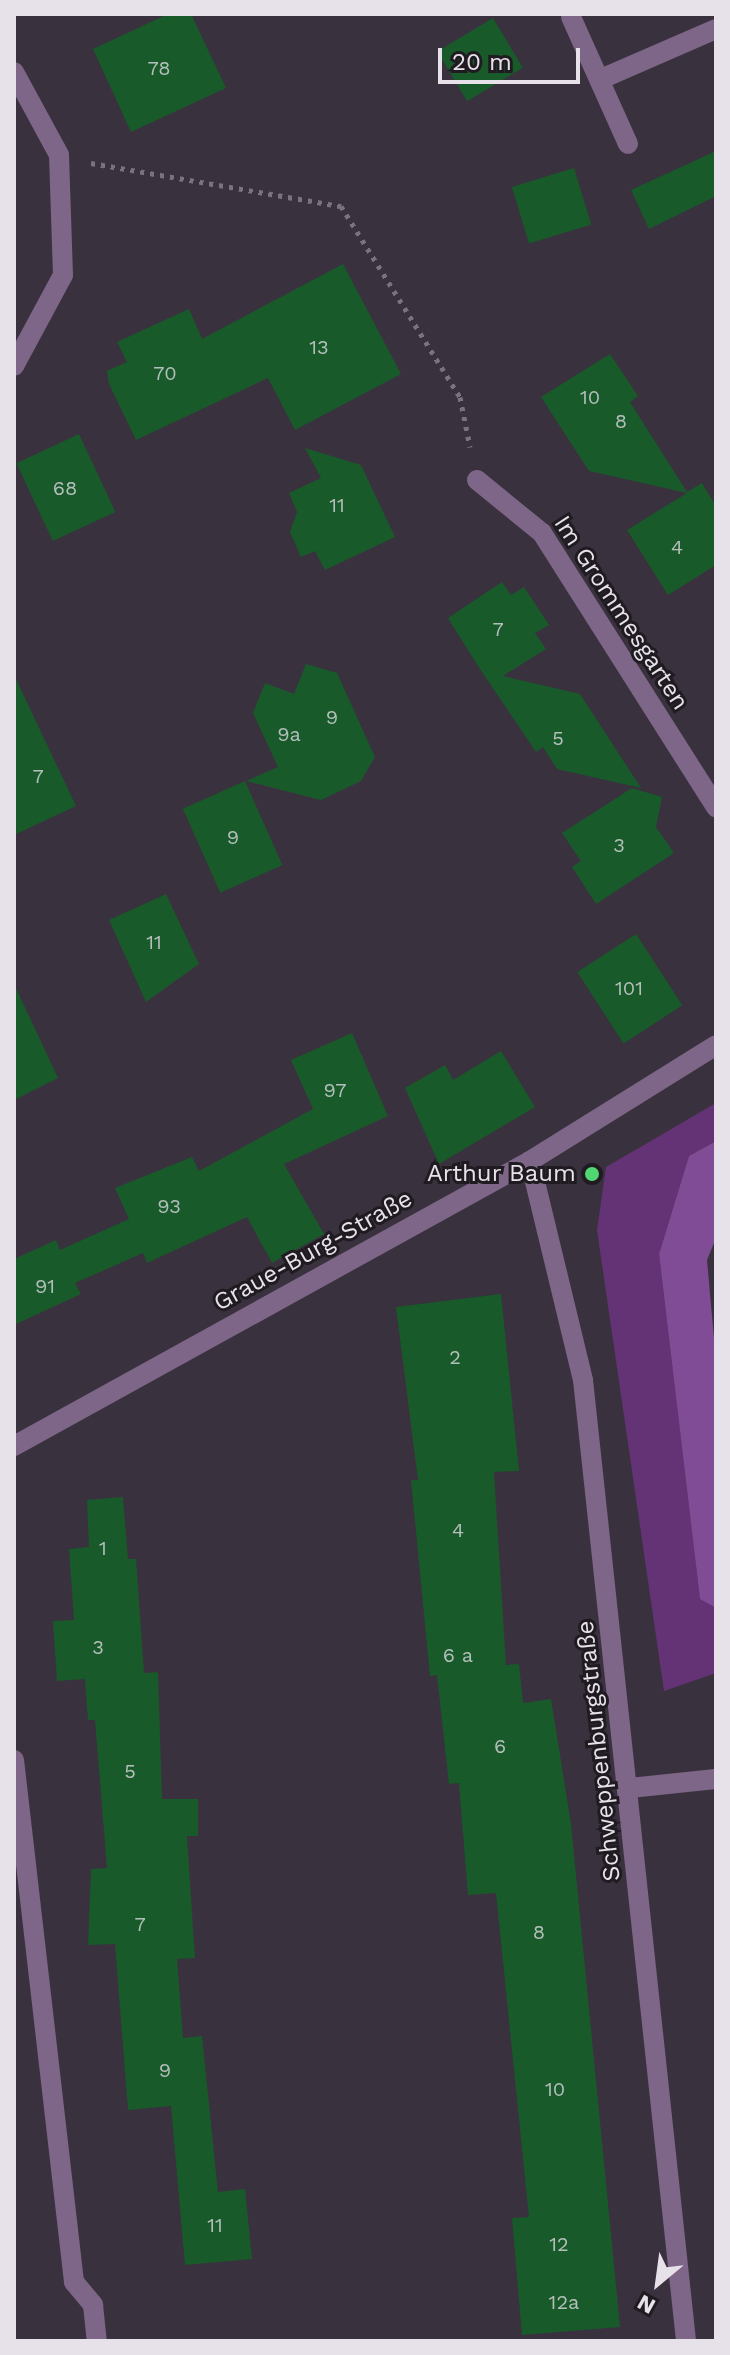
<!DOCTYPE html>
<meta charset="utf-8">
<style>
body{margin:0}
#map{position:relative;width:730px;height:2355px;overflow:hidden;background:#3a313e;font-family:"Work Sans",sans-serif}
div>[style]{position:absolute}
.green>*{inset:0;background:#633376}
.water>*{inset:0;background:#814c96}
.building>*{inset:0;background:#185a2a;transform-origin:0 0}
.path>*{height:5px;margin-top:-2.5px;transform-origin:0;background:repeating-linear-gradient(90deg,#7a737e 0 4px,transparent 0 10px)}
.street>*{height:20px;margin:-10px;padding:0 10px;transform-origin:10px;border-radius:10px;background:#7d6687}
.dots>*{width:22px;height:22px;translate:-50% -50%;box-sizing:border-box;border:4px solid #1f1b21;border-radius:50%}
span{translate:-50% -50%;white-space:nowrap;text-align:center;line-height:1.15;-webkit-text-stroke:6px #1f1b21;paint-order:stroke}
.number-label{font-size:20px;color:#b3bfba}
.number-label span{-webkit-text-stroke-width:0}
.street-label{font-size:24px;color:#e7e1ea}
.poi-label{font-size:24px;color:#e7e1ea}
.right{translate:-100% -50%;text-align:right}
.frame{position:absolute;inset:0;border:16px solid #e7e1ea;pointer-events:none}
.north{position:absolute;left:618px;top:2243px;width:80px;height:80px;-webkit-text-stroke:6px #1f1b21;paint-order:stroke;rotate:209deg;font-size:22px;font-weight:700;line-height:32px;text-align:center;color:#e7e1ea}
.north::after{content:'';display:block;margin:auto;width:28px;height:36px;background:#e7e1ea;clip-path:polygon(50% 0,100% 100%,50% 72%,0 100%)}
.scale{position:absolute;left:438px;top:48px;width:142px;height:36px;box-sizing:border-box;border:4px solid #e7e1ea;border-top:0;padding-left:10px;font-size:24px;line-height:28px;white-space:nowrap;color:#e7e1ea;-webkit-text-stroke:6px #1f1b21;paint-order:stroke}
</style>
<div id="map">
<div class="green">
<i style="clip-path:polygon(716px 1103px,716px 1141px,689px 1156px,659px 1254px,700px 1598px,716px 1608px,716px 1673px,664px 1691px,597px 1230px,606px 1167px)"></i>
</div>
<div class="water">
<i style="clip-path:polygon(716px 1141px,716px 1238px,707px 1260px,716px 1361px,716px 1608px,700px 1599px,659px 1254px,689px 1156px)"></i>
</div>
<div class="building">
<i style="clip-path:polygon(168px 14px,191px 14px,226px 88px,131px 132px,93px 49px)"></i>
<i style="left:493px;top:18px;width:58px;height:65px;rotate:59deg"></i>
<i style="clip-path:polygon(716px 151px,716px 196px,649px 229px,631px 190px)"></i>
<i style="left:574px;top:168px;width:59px;height:65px;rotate:73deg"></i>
<i style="clip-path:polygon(343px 264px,401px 374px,295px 430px,268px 378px,136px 440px,109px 384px,107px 371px,127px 362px,117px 342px,189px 309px,202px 339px)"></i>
<i style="clip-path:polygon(610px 354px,638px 396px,630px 402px,687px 492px,702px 483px,716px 506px,716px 565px,668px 595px,627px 530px,687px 493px,589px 471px,541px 397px)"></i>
<i style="left:79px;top:434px;width:86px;height:69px;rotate:65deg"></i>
<i style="clip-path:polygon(305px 448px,361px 465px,395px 537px,325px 570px,315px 551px,301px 557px,290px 532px,297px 512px,289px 493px,321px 478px)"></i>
<i style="clip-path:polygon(502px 582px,511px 595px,524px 587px,549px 625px,535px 633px,546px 649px,503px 676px,580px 694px,641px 788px,557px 769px,543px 747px,536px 752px,476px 663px,448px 618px)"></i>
<i style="clip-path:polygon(306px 664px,337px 673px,375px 757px,361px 781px,321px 800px,246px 781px,278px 767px,253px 713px,265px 683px,294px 694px)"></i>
<i style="clip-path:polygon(14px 675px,76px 806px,14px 835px)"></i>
<i style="left:245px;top:781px;width:92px;height:68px;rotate:66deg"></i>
<i style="clip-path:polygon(632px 788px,662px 797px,656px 827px,674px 853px,596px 904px,572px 867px,581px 861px,562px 833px)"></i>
<i style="clip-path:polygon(166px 894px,199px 964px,146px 1002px,109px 920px)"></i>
<i style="left:636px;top:934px;width:85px;height:70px;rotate:57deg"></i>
<i style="clip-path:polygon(14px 984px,58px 1078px,14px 1100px)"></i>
<i style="clip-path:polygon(352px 1033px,388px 1116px,284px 1164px,324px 1234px,272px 1263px,247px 1217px,147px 1263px,143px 1253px,75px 1283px,81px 1294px,14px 1325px,14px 1259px,56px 1240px,60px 1250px,129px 1219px,115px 1188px,192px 1157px,199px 1171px,313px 1109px,291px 1060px)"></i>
<i style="clip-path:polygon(501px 1051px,535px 1107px,439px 1164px,405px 1088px,445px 1065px,453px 1080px)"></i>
<i style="clip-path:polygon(501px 1294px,519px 1471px,494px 1472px,506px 1665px,519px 1664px,523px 1703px,551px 1699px,571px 1824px,620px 2327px,522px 2335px,512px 2218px,529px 2217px,496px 1893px,468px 1895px,459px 1783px,449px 1784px,437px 1675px,430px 1676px,411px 1480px,418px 1480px,396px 1307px)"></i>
<i style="clip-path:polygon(123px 1497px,128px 1559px,136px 1559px,144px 1673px,158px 1672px,162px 1799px,198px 1799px,198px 1836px,187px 1836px,195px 1958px,177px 1959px,183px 2038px,202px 2036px,218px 2192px,245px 2189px,252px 2259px,185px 2265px,171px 2106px,128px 2110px,115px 1944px,88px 1945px,91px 1869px,107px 1868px,95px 1720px,88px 1720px,85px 1679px,57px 1681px,53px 1621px,74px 1620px,69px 1549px,89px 1547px,87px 1500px)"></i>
</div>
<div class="path">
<i style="left:91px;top:163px;width:254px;rotate:9.8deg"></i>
<i style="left:341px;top:206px;width:225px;rotate:58.1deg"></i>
<i style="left:460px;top:397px;width:51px;rotate:78.7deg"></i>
</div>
<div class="street">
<i style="left:571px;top:17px;width:139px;rotate:65.8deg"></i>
<i style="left:14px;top:72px;width:94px;rotate:61.5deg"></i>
<i style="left:59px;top:155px;width:120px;rotate:88.1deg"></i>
<i style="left:63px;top:275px;width:103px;rotate:118.3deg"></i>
<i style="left:601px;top:79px;width:125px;rotate:-23.5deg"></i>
<i style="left:477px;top:480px;width:84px;rotate:39.2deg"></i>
<i style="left:542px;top:533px;width:325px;rotate:57.6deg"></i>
<i style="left:530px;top:1161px;width:225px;rotate:76.4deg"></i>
<i style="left:583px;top:1380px;width:967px;rotate:83.88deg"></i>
<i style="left:14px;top:1446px;width:589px;rotate:-28.91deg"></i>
<i style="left:530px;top:1161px;width:219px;rotate:-31.9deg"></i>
<i style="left:14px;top:1760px;width:525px;rotate:83.44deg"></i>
<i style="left:74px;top:2282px;width:30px;rotate:50deg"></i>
<i style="left:93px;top:2305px;width:36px;rotate:84deg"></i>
<i style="left:630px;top:1788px;width:86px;rotate:-6deg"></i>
</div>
<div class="dots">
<i style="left:592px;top:1174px;background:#52d673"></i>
</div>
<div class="number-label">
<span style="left:159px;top:68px">78</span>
<span style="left:319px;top:347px">13</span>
<span style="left:165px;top:373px">70</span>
<span style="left:590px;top:397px">10</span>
<span style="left:621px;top:421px">8</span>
<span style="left:65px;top:488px">68</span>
<span style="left:337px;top:505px">11</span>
<span style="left:677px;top:547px">4</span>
<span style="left:498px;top:629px">7</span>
<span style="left:332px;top:717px">9</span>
<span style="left:289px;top:734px">9a</span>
<span style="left:558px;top:738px">5</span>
<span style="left:38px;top:776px">7</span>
<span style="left:233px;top:837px">9</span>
<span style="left:619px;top:845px">3</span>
<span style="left:154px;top:942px">11</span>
<span style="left:629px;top:988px">101</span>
<span style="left:335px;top:1090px">97</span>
<span style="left:169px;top:1206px">93</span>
<span style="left:45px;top:1286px">91</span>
<span style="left:455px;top:1357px">2</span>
<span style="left:458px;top:1530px">4</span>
<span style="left:103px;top:1548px">1</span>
<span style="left:98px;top:1647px">3</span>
<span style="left:458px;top:1655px">6 a</span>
<span style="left:500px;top:1746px">6</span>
<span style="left:130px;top:1771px">5</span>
<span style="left:140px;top:1924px">7</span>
<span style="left:539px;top:1932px">8</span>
<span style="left:165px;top:2070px">9</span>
<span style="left:555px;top:2089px">10</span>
<span style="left:215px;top:2225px">11</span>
<span style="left:559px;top:2244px">12</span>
<span style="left:564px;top:2302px">12a</span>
</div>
<div class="street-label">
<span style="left:621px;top:613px;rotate:57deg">Im Grommesgarten</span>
<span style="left:313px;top:1251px;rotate:-29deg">Graue-Burg-Straße</span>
<span style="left:599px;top:1751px;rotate:-96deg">Schweppenburgstraße</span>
</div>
<div class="poi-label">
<span class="right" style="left:576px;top:1174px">Arthur Baum</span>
</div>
<div class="frame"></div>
<div class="north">N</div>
<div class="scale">20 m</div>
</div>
